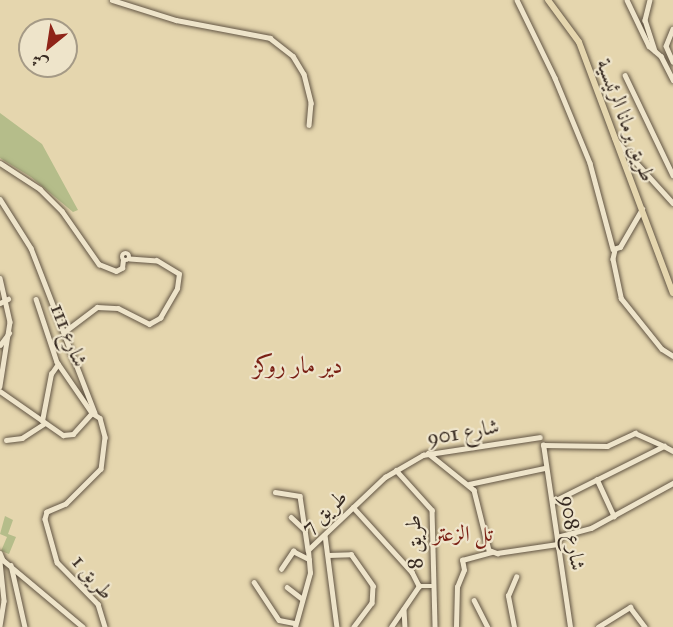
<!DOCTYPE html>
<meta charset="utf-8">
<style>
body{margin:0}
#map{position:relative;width:673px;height:627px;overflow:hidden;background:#e5d6ae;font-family:"IM FELL Great Primer",Amiri,serif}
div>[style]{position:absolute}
.green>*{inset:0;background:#b5bd8a}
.roads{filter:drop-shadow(0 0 2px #625544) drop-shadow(0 0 2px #625544)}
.minor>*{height:4.5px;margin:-2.25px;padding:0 2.25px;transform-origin:2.25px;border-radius:2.25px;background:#eee4ca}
.minor>.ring{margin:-2.25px;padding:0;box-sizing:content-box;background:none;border:4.5px solid #eee4ca;border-radius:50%}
.major>*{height:6px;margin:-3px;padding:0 3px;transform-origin:3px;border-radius:3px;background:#e5d6ae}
span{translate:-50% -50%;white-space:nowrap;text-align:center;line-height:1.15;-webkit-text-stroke:4.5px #eee4ca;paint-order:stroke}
.street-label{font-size:21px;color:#372a21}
.neighbourhood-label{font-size:22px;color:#7a1f14}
.quarter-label{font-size:24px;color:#7a1f14}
.north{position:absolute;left:18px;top:18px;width:60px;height:60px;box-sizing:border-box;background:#eee4ca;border:2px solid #a59a86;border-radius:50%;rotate:210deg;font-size:16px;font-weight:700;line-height:24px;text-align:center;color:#372a21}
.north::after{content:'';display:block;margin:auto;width:21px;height:27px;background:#8f2418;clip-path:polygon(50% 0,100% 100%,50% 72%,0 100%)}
</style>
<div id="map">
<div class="green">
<i style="clip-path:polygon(0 113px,42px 144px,78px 210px,73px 212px,31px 177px,0 158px)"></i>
<i style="clip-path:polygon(5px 516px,13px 520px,8px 534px,16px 537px,9px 554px,1px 551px,7px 537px,0 534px)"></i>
</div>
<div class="roads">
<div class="minor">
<i style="left:112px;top:0;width:67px;rotate:17.4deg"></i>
<i style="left:176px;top:20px;width:96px;rotate:10.8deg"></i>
<i style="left:270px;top:38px;width:29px;rotate:38deg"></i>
<i style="left:293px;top:56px;width:21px;rotate:59deg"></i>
<i style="left:304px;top:74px;width:30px;rotate:76deg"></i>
<i style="left:311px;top:103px;width:22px;rotate:95deg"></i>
<i style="left:517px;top:0;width:87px;rotate:64deg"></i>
<i style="left:555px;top:78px;width:92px;rotate:67.6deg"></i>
<i style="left:590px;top:163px;width:89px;rotate:75deg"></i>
<i style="left:613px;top:249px;width:7px;rotate:-16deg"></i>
<i style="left:620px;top:247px;width:44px;rotate:-59.9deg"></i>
<i style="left:627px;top:0;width:51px;rotate:64.4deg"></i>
<i style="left:649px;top:46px;width:16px;rotate:40deg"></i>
<i style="left:661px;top:56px;width:27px;rotate:63deg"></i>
<i style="left:650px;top:0;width:21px;rotate:104deg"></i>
<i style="left:645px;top:20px;width:32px;rotate:72deg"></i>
<i style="left:673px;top:29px;width:18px;rotate:112deg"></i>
<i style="left:666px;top:46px;width:17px;rotate:66deg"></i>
<i style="left:625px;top:75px;width:111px;rotate:64.4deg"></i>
<i style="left:615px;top:139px;width:86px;rotate:47.8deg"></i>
<i style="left:0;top:163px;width:48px;rotate:33deg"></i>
<i style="left:40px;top:189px;width:31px;rotate:45deg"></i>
<i style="left:62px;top:211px;width:65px;rotate:55.1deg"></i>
<i style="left:99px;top:264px;width:18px;rotate:22deg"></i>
<i style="left:116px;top:271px;width:7px;rotate:-27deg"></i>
<i style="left:122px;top:268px;width:8px;rotate:-83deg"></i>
<i style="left:0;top:199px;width:58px;rotate:57.7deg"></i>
<i style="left:31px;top:248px;width:177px;rotate:68.8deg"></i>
<i style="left:615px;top:250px;width:9px;rotate:103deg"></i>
<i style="left:613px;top:259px;width:40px;rotate:78deg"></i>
<i style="left:621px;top:298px;width:65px;rotate:51.2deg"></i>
<i style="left:662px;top:349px;width:13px;rotate:32deg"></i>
<i class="ring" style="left:122px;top:253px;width:3.5px;height:3.5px"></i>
<i style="left:0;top:278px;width:45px;rotate:77.2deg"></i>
<i style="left:10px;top:322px;width:65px;rotate:98.9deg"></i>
<i style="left:36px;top:299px;width:66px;rotate:71.6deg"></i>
<i style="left:57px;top:362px;width:62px;rotate:55.5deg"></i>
<i style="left:0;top:303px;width:9px;rotate:-27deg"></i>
<i style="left:64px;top:332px;width:41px;rotate:-37.1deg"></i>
<i style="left:97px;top:307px;width:21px;rotate:3deg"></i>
<i style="left:118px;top:308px;width:35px;rotate:27deg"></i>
<i style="left:149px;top:324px;width:13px;rotate:-29deg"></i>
<i style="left:160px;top:318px;width:34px;rotate:-60deg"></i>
<i style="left:177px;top:288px;width:14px;rotate:-82deg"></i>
<i style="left:179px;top:274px;width:26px;rotate:-149deg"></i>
<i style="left:157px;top:261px;width:27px;rotate:-176deg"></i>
<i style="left:0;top:345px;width:15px;rotate:-53deg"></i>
<i style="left:0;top:391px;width:77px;rotate:34.9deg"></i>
<i style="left:63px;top:435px;width:10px;rotate:-6deg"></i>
<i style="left:73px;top:434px;width:28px;rotate:-48deg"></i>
<i style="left:92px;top:413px;width:9px;rotate:32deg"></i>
<i style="left:100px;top:418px;width:20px;rotate:75deg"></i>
<i style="left:105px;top:437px;width:32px;rotate:97deg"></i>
<i style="left:101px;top:469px;width:49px;rotate:135deg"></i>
<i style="left:66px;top:504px;width:21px;rotate:157deg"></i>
<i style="left:47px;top:512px;width:7px;rotate:106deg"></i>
<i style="left:45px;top:519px;width:45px;rotate:74.4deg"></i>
<i style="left:57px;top:562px;width:59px;rotate:45.7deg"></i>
<i style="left:98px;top:604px;width:24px;rotate:73deg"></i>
<i style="left:42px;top:421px;width:48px;rotate:-79.2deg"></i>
<i style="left:51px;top:374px;width:12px;rotate:-55deg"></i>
<i style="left:6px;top:440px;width:16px;rotate:-7deg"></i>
<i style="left:22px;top:438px;width:27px;rotate:-33deg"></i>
<i style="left:428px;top:453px;width:59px;rotate:38.8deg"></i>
<i style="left:474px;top:490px;width:62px;rotate:76deg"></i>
<i style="left:489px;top:550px;width:9px;rotate:21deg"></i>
<i style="left:497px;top:553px;width:61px;rotate:-8.5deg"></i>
<i style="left:396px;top:470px;width:54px;rotate:48deg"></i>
<i style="left:432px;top:510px;width:117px;rotate:88.5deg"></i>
<i style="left:597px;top:479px;width:41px;rotate:65.3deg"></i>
<i style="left:469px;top:484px;width:78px;rotate:-11.9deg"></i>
<i style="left:275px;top:492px;width:25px;rotate:9deg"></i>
<i style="left:300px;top:496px;width:55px;rotate:81.6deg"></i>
<i style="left:554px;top:501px;width:123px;rotate:-26.6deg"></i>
<i style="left:664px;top:446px;width:10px;rotate:29deg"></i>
<i style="left:353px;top:507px;width:88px;rotate:47.8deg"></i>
<i style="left:412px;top:572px;width:16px;rotate:63deg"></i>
<i style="left:291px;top:517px;width:19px;rotate:43deg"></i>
<i style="left:325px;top:535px;width:93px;rotate:82.6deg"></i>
<i style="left:557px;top:537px;width:35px;rotate:-15deg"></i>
<i style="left:591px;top:528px;width:94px;rotate:-28.8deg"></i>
<i style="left:0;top:553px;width:8px;rotate:67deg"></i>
<i style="left:3px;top:560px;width:104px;rotate:39.9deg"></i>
<i style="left:328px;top:555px;width:23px;rotate:-2deg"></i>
<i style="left:351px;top:554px;width:39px;rotate:55deg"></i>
<i style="left:373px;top:586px;width:17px;rotate:93deg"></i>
<i style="left:372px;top:603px;width:30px;rotate:127deg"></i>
<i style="left:0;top:562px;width:39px;rotate:84deg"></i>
<i style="left:4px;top:601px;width:25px;rotate:99deg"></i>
<i style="left:11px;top:565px;width:64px;rotate:77.3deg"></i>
<i style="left:281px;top:569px;width:22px;rotate:-56deg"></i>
<i style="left:293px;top:551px;width:18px;rotate:27deg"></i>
<i style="left:254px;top:582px;width:45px;rotate:56.7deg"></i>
<i style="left:279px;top:620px;width:15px;rotate:11deg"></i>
<i style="left:287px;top:587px;width:18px;rotate:38deg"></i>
<i style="left:474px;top:600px;width:30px;rotate:63deg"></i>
<i style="left:404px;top:609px;width:18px;rotate:87deg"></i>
<i style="left:295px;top:627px;width:56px;rotate:-74.5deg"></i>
<i style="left:310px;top:573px;width:23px;rotate:-95deg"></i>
<i style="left:308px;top:550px;width:106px;rotate:-43.5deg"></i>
<i style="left:385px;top:477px;width:44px;rotate:-30.1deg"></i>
<i style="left:423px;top:455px;width:118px;rotate:-8.7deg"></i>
<i style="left:391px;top:627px;width:50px;rotate:-55.7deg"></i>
<i style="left:419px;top:586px;width:14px"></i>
<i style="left:456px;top:627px;width:40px;rotate:-88.6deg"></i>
<i style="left:457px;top:587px;width:18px;rotate:-68deg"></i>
<i style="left:464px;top:570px;width:10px;rotate:-101deg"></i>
<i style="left:462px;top:560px;width:31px;rotate:-15deg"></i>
<i style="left:514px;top:627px;width:32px;rotate:-101deg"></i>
<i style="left:508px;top:596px;width:21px;rotate:-67deg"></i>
<i style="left:570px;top:627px;width:184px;rotate:-98.4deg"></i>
<i style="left:543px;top:445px;width:64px;rotate:0.9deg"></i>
<i style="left:607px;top:446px;width:31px;rotate:-25deg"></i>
<i style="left:635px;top:433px;width:32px;rotate:24deg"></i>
<i style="left:598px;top:627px;width:38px;rotate:-32deg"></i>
<i style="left:630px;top:607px;width:25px;rotate:53deg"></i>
</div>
<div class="major">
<i style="left:548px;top:0;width:52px;rotate:53.6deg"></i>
<i style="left:579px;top:42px;width:268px;rotate:69.5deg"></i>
</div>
</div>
<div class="street-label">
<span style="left:626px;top:120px;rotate:69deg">طريق برمانا الرئيسية</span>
<span style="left:69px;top:335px;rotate:68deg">شارع 111</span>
<span style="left:463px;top:432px;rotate:-10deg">شارع 901</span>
<span style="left:324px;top:512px;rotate:-43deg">7 طريق</span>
<span style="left:573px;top:533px;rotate:82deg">شارع 908</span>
<span style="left:414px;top:542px;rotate:-93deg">طريق 8</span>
<span style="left:93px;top:577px;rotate:49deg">طريق 1</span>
</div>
<div class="neighbourhood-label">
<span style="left:463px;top:534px">تل الزعتر</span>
</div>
<div class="quarter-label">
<span style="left:298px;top:366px">دير مار روكز</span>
</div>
<div class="north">ش</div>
</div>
